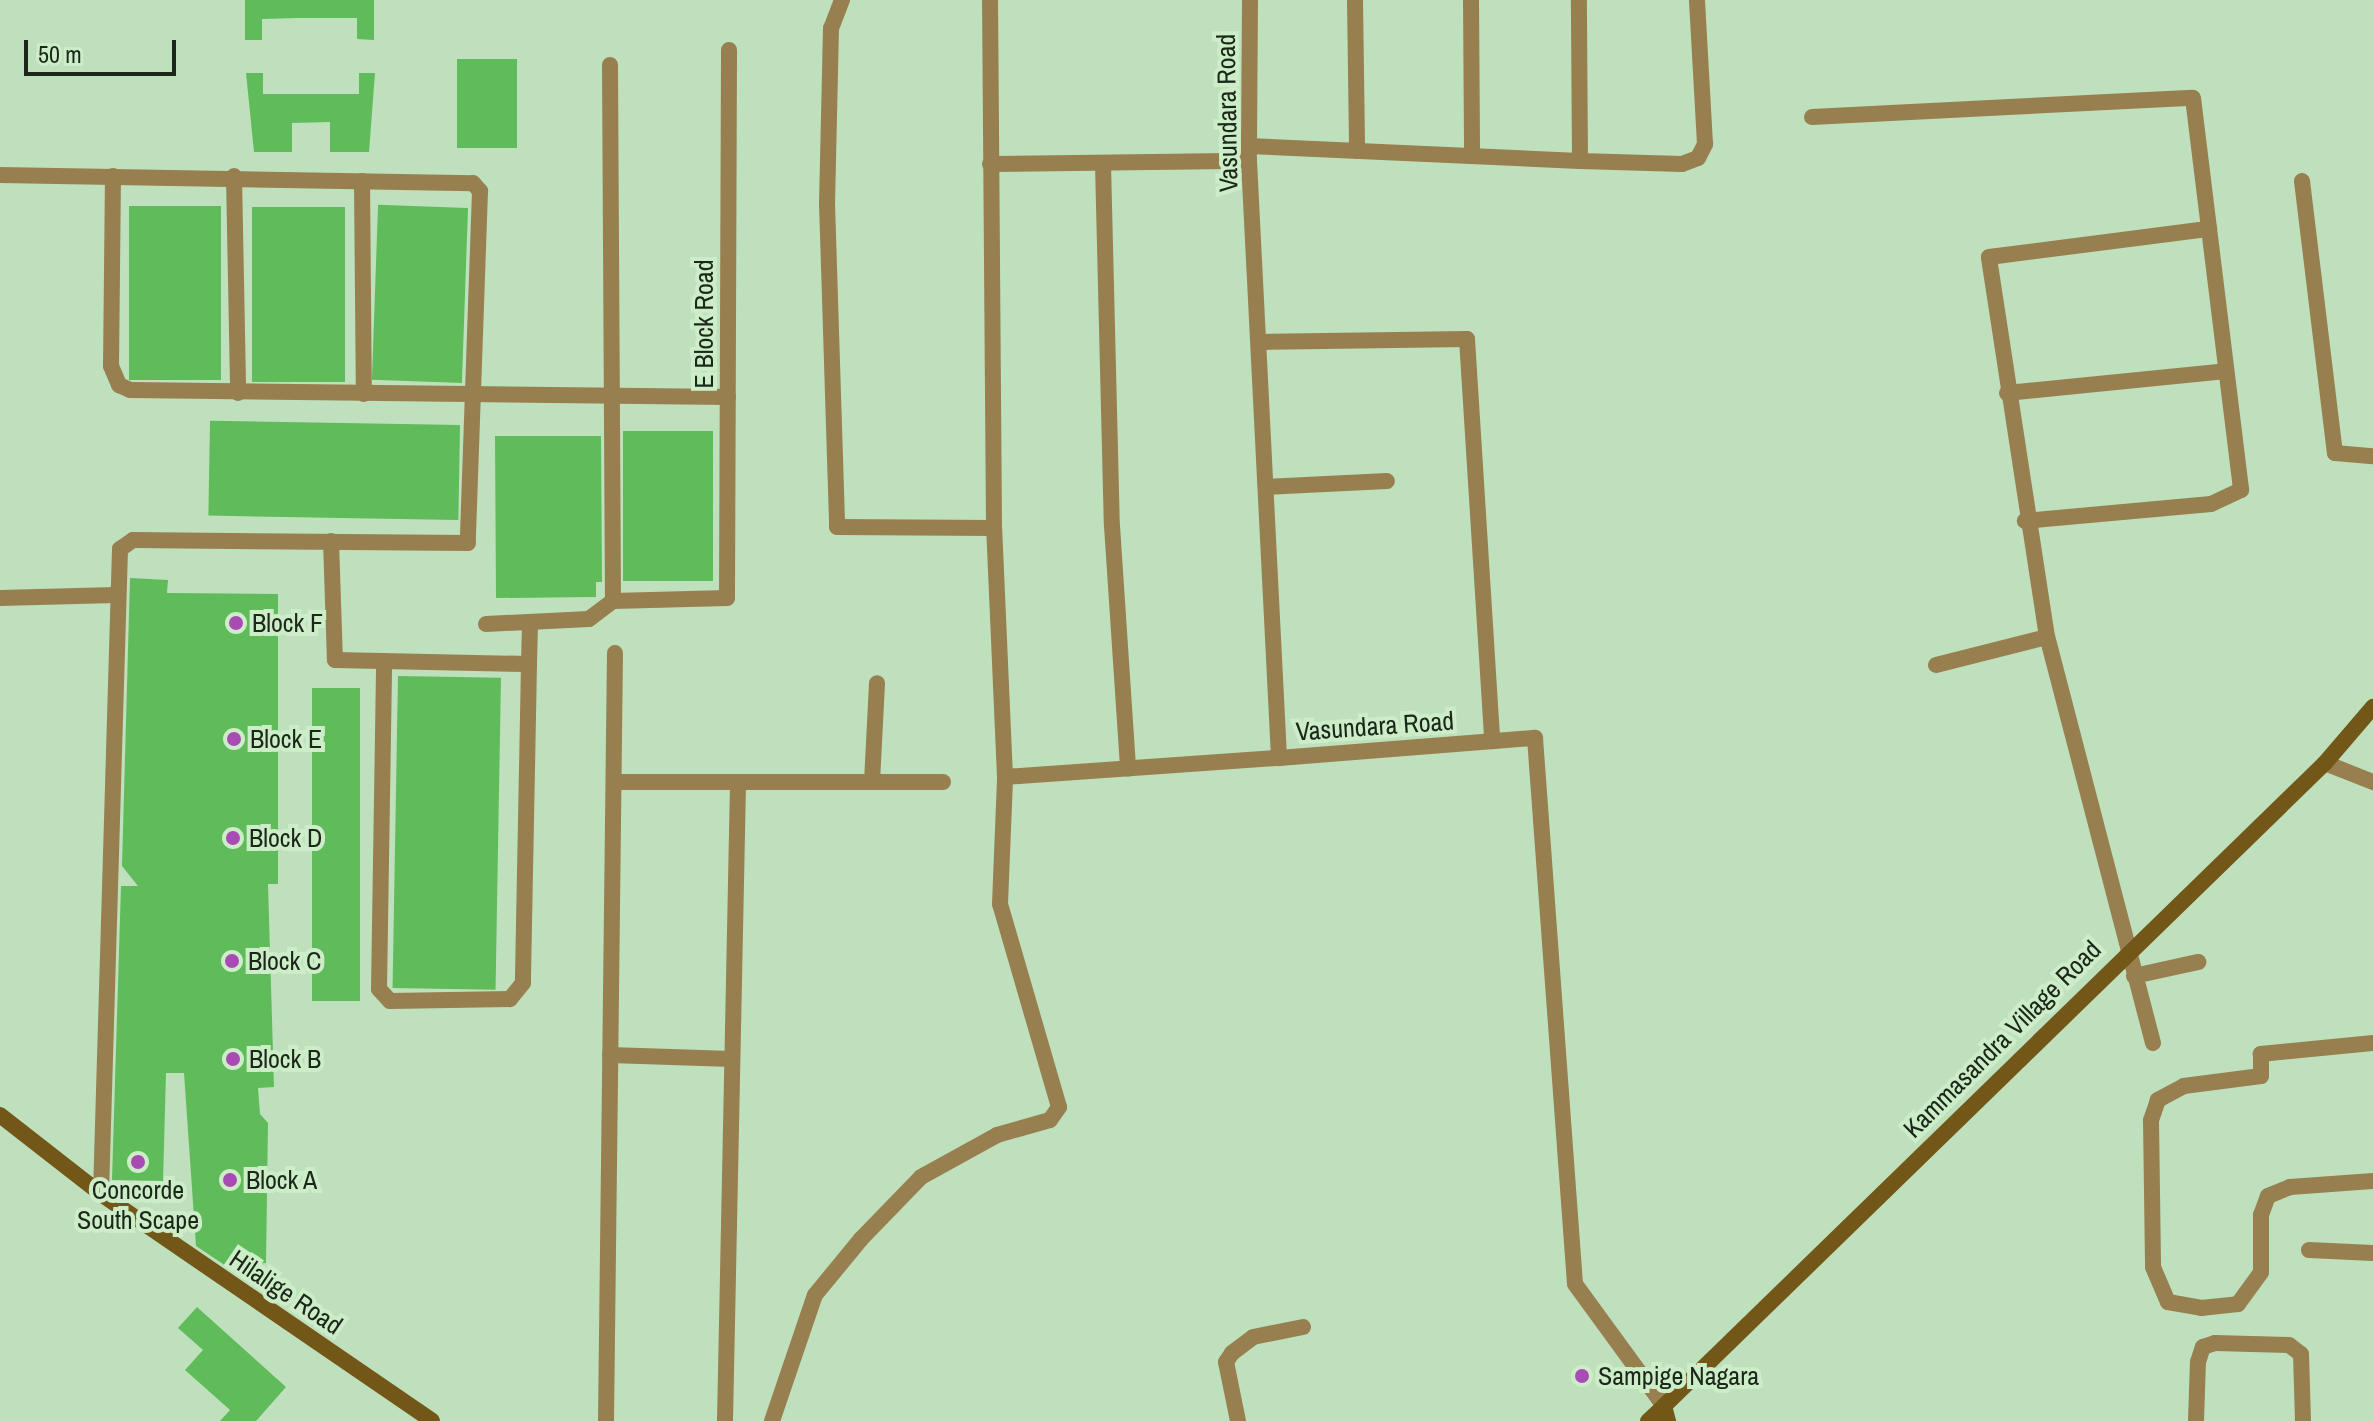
<!DOCTYPE html>
<style>
body{margin:0}
#map{position:relative;width:2373px;height:1421px;overflow:hidden;background:#bfe0bc;font-family:"Archivo Narrow",sans-serif}
div>[style]{position:absolute}
.building>*{inset:0;background:#60bb5b;transform-origin:0 0}
.street>*{height:16px;margin:-8px;padding:0 8px;transform-origin:8px;border-radius:8px;background:#987f50}
.secondary>*{height:16px;margin:-8px;padding:0 8px;transform-origin:8px;border-radius:8px;background:#735718}
.dots>*{width:22px;height:22px;translate:-50% -50%;box-sizing:border-box;border:4px solid #ccedc8;border-radius:50%}
span{translate:-50% -50%;white-space:nowrap;text-align:center;line-height:1.15;-webkit-text-stroke:8px #ccedc8;paint-order:stroke}
.street-label{font-size:26px;color:#1a2719}
.poi-label{font-size:26px;color:#1a2719}
.left{translate:0 -50%;text-align:left}
.scale{position:absolute;left:24px;top:40px;width:152px;height:36px;box-sizing:border-box;border:4px solid #1a2719;border-top:0;padding-left:10px;font-size:24px;line-height:28px;white-space:nowrap;color:#1a2719;-webkit-text-stroke:6px #ccedc8;paint-order:stroke}
</style>
<div id="map">
<div class="building">
<i style="clip-path:polygon(245px 0,374px 0,374px 40px,357px 39px,357px 18px,298px 18px,262px 19px,262px 40px,245px 40px)"></i>
<i style="left:457px;top:59px;width:60px;height:89px"></i>
<i style="clip-path:polygon(246px 73px,263px 73px,263px 94px,359px 94px,359px 73px,375px 73px,369px 152px,330px 152px,330px 122px,292px 123px,292px 152px,254px 152px)"></i>
<i style="left:221px;top:206px;width:174px;height:92px;rotate:90deg"></i>
<i style="left:345px;top:207px;width:175px;height:93px;rotate:90deg"></i>
<i style="left:468px;top:208px;width:175px;height:90px;rotate:92deg"></i>
<i style="left:460px;top:425px;width:95px;height:250px;rotate:91deg"></i>
<i style="left:623px;top:431px;width:90px;height:150px"></i>
<i style="clip-path:polygon(495px 436px,601px 436px,602px 582px,596px 582px,596px 597px,496px 598px)"></i>
<i style="clip-path:polygon(130px 578px,168px 580px,167px 593px,278px 594px,278px 884px,268px 884px,274px 1087px,258px 1088px,260px 1114px,268px 1123px,266px 1263px,226px 1266px,196px 1246px,184px 1073px,166px 1073px,163px 1181px,112px 1180px,121px 886px,138px 886px,122px 866px)"></i>
<i style="left:398px;top:676px;width:103px;height:312px;rotate:1deg"></i>
<i style="left:312px;top:688px;width:48px;height:313px"></i>
<i style="clip-path:polygon(197px 1307px,286px 1387px,256px 1421px,220px 1421px,230px 1410px,185px 1370px,203px 1350px,178px 1328px)"></i>
</div>
<div class="street">
<i style="left:842px;top:0;width:30px;rotate:111deg"></i>
<i style="left:831px;top:28px;width:175px;rotate:91.3deg"></i>
<i style="left:827px;top:203px;width:324px;rotate:88.2deg"></i>
<i style="left:837px;top:527px;width:157px;rotate:0.4deg"></i>
<i style="left:1250px;top:0;width:161px;rotate:90.4deg"></i>
<i style="left:1249px;top:161px;width:598px;rotate:87.12deg"></i>
<i style="left:1279px;top:758px;width:257px;rotate:-4.5deg"></i>
<i style="left:1535px;top:738px;width:547px;rotate:85.81deg"></i>
<i style="left:1575px;top:1284px;width:151px;rotate:53.9deg"></i>
<i style="left:1355px;top:0;width:151px;rotate:89.2deg"></i>
<i style="left:1471px;top:0;width:156px;rotate:89.6deg"></i>
<i style="left:610px;top:65px;width:536px;rotate:89.68deg"></i>
<i style="left:613px;top:601px;width:114px;rotate:-1.5deg"></i>
<i style="left:727px;top:598px;width:548px;rotate:-89.79deg"></i>
<i style="left:1812px;top:117px;width:381px;rotate:-2.9deg"></i>
<i style="left:2193px;top:98px;width:395px;rotate:83deg"></i>
<i style="left:2241px;top:490px;width:33px;rotate:155deg"></i>
<i style="left:2211px;top:504px;width:187px;rotate:174.8deg"></i>
<i style="left:1249px;top:146px;width:331px;rotate:2.6deg"></i>
<i style="left:1580px;top:161px;width:161px;rotate:-90.4deg"></i>
<i style="left:1580px;top:161px;width:102px;rotate:1.7deg"></i>
<i style="left:1682px;top:164px;width:17px;rotate:-21deg"></i>
<i style="left:1698px;top:158px;width:16px;rotate:-63deg"></i>
<i style="left:1705px;top:144px;width:144px;rotate:-93.2deg"></i>
<i style="left:990px;top:164px;width:259px;rotate:-0.7deg"></i>
<i style="left:1103px;top:164px;width:362px;rotate:88.6deg"></i>
<i style="left:1112px;top:526px;width:243px;rotate:86.2deg"></i>
<i style="left:0;top:175px;width:473px;rotate:1deg"></i>
<i style="left:473px;top:183px;width:11px;rotate:49deg"></i>
<i style="left:480px;top:191px;width:352px;rotate:92deg"></i>
<i style="left:468px;top:543px;width:335px;rotate:-179.5deg"></i>
<i style="left:133px;top:540px;width:16px;rotate:145deg"></i>
<i style="left:120px;top:549px;width:645px;rotate:91.69deg"></i>
<i style="left:113px;top:176px;width:190px;rotate:90.6deg"></i>
<i style="left:111px;top:366px;width:21px;rotate:67deg"></i>
<i style="left:119px;top:385px;width:12px;rotate:24deg"></i>
<i style="left:130px;top:390px;width:598px;rotate:0.67deg"></i>
<i style="left:234px;top:176px;width:217px;rotate:88.9deg"></i>
<i style="left:362px;top:181px;width:213px;rotate:89.5deg"></i>
<i style="left:2302px;top:181px;width:274px;rotate:83.1deg"></i>
<i style="left:2335px;top:453px;width:38px;rotate:5deg"></i>
<i style="left:1259px;top:342px;width:208px;rotate:-0.8deg"></i>
<i style="left:1467px;top:339px;width:403px;rotate:86.4deg"></i>
<i style="left:2007px;top:393px;width:220px;rotate:-5.7deg"></i>
<i style="left:1266px;top:487px;width:121px;rotate:-2.8deg"></i>
<i style="left:331px;top:541px;width:119px;rotate:88.1deg"></i>
<i style="left:335px;top:660px;width:194px;rotate:1.2deg"></i>
<i style="left:529px;top:664px;width:319px;rotate:91.1deg"></i>
<i style="left:523px;top:983px;width:21px;rotate:129deg"></i>
<i style="left:510px;top:999px;width:120px;rotate:179deg"></i>
<i style="left:390px;top:1001px;width:16px;rotate:-133deg"></i>
<i style="left:379px;top:989px;width:328px;rotate:-89.1deg"></i>
<i style="left:0;top:598px;width:116px;rotate:-1.5deg"></i>
<i style="left:486px;top:624px;width:103px;rotate:-2.8deg"></i>
<i style="left:589px;top:619px;width:30px;rotate:-37deg"></i>
<i style="left:529px;top:664px;width:42px;rotate:-88.6deg"></i>
<i style="left:1936px;top:665px;width:114px;rotate:-14.2deg"></i>
<i style="left:2325px;top:763px;width:52px;rotate:21.6deg"></i>
<i style="left:1005px;top:777px;width:275px;rotate:-4deg"></i>
<i style="left:614px;top:782px;width:329px"></i>
<i style="left:872px;top:782px;width:99px;rotate:-87.1deg"></i>
<i style="left:2134px;top:976px;width:66px;rotate:-12.3deg"></i>
<i style="left:2153px;top:1043px;width:420px;rotate:-104.6deg"></i>
<i style="left:2047px;top:637px;width:384px;rotate:-98.7deg"></i>
<i style="left:1989px;top:257px;width:222px;rotate:-7.3deg"></i>
<i style="left:2373px;top:1043px;width:113px;rotate:174.4deg"></i>
<i style="left:2261px;top:1054px;width:22px;rotate:90deg"></i>
<i style="left:2261px;top:1076px;width:78px;rotate:172.6deg"></i>
<i style="left:2184px;top:1086px;width:30px;rotate:152deg"></i>
<i style="left:2158px;top:1100px;width:21px;rotate:109deg"></i>
<i style="left:2151px;top:1120px;width:147px;rotate:89.2deg"></i>
<i style="left:2153px;top:1267px;width:38px;rotate:67deg"></i>
<i style="left:2168px;top:1302px;width:34px;rotate:10deg"></i>
<i style="left:2201px;top:1308px;width:37px;rotate:-6deg"></i>
<i style="left:2238px;top:1304px;width:39px;rotate:-54deg"></i>
<i style="left:2261px;top:1272px;width:57px;rotate:-90deg"></i>
<i style="left:2261px;top:1215px;width:20px;rotate:-70deg"></i>
<i style="left:2268px;top:1196px;width:24px;rotate:-22deg"></i>
<i style="left:2290px;top:1187px;width:83px;rotate:-4.1deg"></i>
<i style="left:610px;top:1055px;width:122px;rotate:1.9deg"></i>
<i style="left:2309px;top:1250px;width:64px;rotate:2.7deg"></i>
<i style="left:606px;top:1421px;width:768px;rotate:-89.33deg"></i>
<i style="left:725px;top:1421px;width:639px;rotate:-88.83deg"></i>
<i style="left:772px;top:1421px;width:133px;rotate:-71.2deg"></i>
<i style="left:815px;top:1295px;width:72px;rotate:-50.6deg"></i>
<i style="left:861px;top:1239px;width:86px;rotate:-45.9deg"></i>
<i style="left:921px;top:1177px;width:87px;rotate:-28.9deg"></i>
<i style="left:997px;top:1135px;width:55px;rotate:-15.8deg"></i>
<i style="left:1050px;top:1120px;width:16px;rotate:-55deg"></i>
<i style="left:1059px;top:1107px;width:211px;rotate:-106.2deg"></i>
<i style="left:1000px;top:904px;width:127px;rotate:-87.7deg"></i>
<i style="left:1005px;top:777px;width:249px;rotate:-92.5deg"></i>
<i style="left:994px;top:528px;width:528px;rotate:-90.43deg"></i>
<i style="left:1238px;top:1421px;width:60px;rotate:-101.5deg"></i>
<i style="left:1226px;top:1362px;width:11px;rotate:-56deg"></i>
<i style="left:1232px;top:1353px;width:26px;rotate:-37deg"></i>
<i style="left:1253px;top:1337px;width:51px;rotate:-11.3deg"></i>
<i style="left:2196px;top:1421px;width:59px;rotate:-88.1deg"></i>
<i style="left:2198px;top:1362px;width:16px;rotate:-72deg"></i>
<i style="left:2203px;top:1347px;width:13px;rotate:-18deg"></i>
<i style="left:2215px;top:1343px;width:74px;rotate:1.5deg"></i>
<i style="left:2289px;top:1345px;width:15px;rotate:37deg"></i>
<i style="left:2301px;top:1354px;width:67px;rotate:88.3deg"></i>
</div>
<div class="secondary">
<i style="left:0;top:1115px;width:128px;rotate:38deg"></i>
<i style="left:101px;top:1194px;width:401px;rotate:34.4deg"></i>
<i style="left:1664px;top:1406px;width:922px;rotate:-44.21deg"></i>
<i style="left:2325px;top:763px;width:74px;rotate:-49.4deg"></i>
<i style="left:1648px;top:1421px;width:22px;rotate:-43deg"></i>
<i style="left:1664px;top:1406px;width:16px;rotate:75deg"></i>
</div>
<div class="dots">
<i style="left:236px;top:623px;background:#a84bb5"></i>
<i style="left:234px;top:739px;background:#a84bb5"></i>
<i style="left:233px;top:838px;background:#a84bb5"></i>
<i style="left:232px;top:961px;background:#a84bb5"></i>
<i style="left:233px;top:1059px;background:#a84bb5"></i>
<i style="left:138px;top:1162px;background:#a84bb5"></i>
<i style="left:230px;top:1180px;background:#a84bb5"></i>
<i style="left:1582px;top:1376px;background:#a84bb5"></i>
</div>
<div class="street-label">
<span style="left:1227px;top:113px;rotate:-91deg">Vasundara Road</span>
<span style="left:704px;top:324px;rotate:-90deg">E Block Road</span>
<span style="left:1375px;top:726px;rotate:-4deg">Vasundara Road</span>
<span style="left:2002px;top:1039px;rotate:-45deg">Kammasandra Village Road</span>
<span style="left:286px;top:1292px;rotate:34deg">Hilalige Road</span>
</div>
<div class="poi-label">
<span class="left" style="left:252px;top:623px">Block F</span>
<span class="left" style="left:250px;top:739px">Block E</span>
<span class="left" style="left:249px;top:838px">Block D</span>
<span class="left" style="left:248px;top:961px">Block C</span>
<span class="left" style="left:249px;top:1059px">Block B</span>
<span class="left" style="left:246px;top:1180px">Block A</span>
<span style="left:138px;top:1205px">Concorde<br>South Scape</span>
<span class="left" style="left:1598px;top:1376px">Sampige Nagara</span>
</div>
<div class="scale">50 m</div>
</div>
